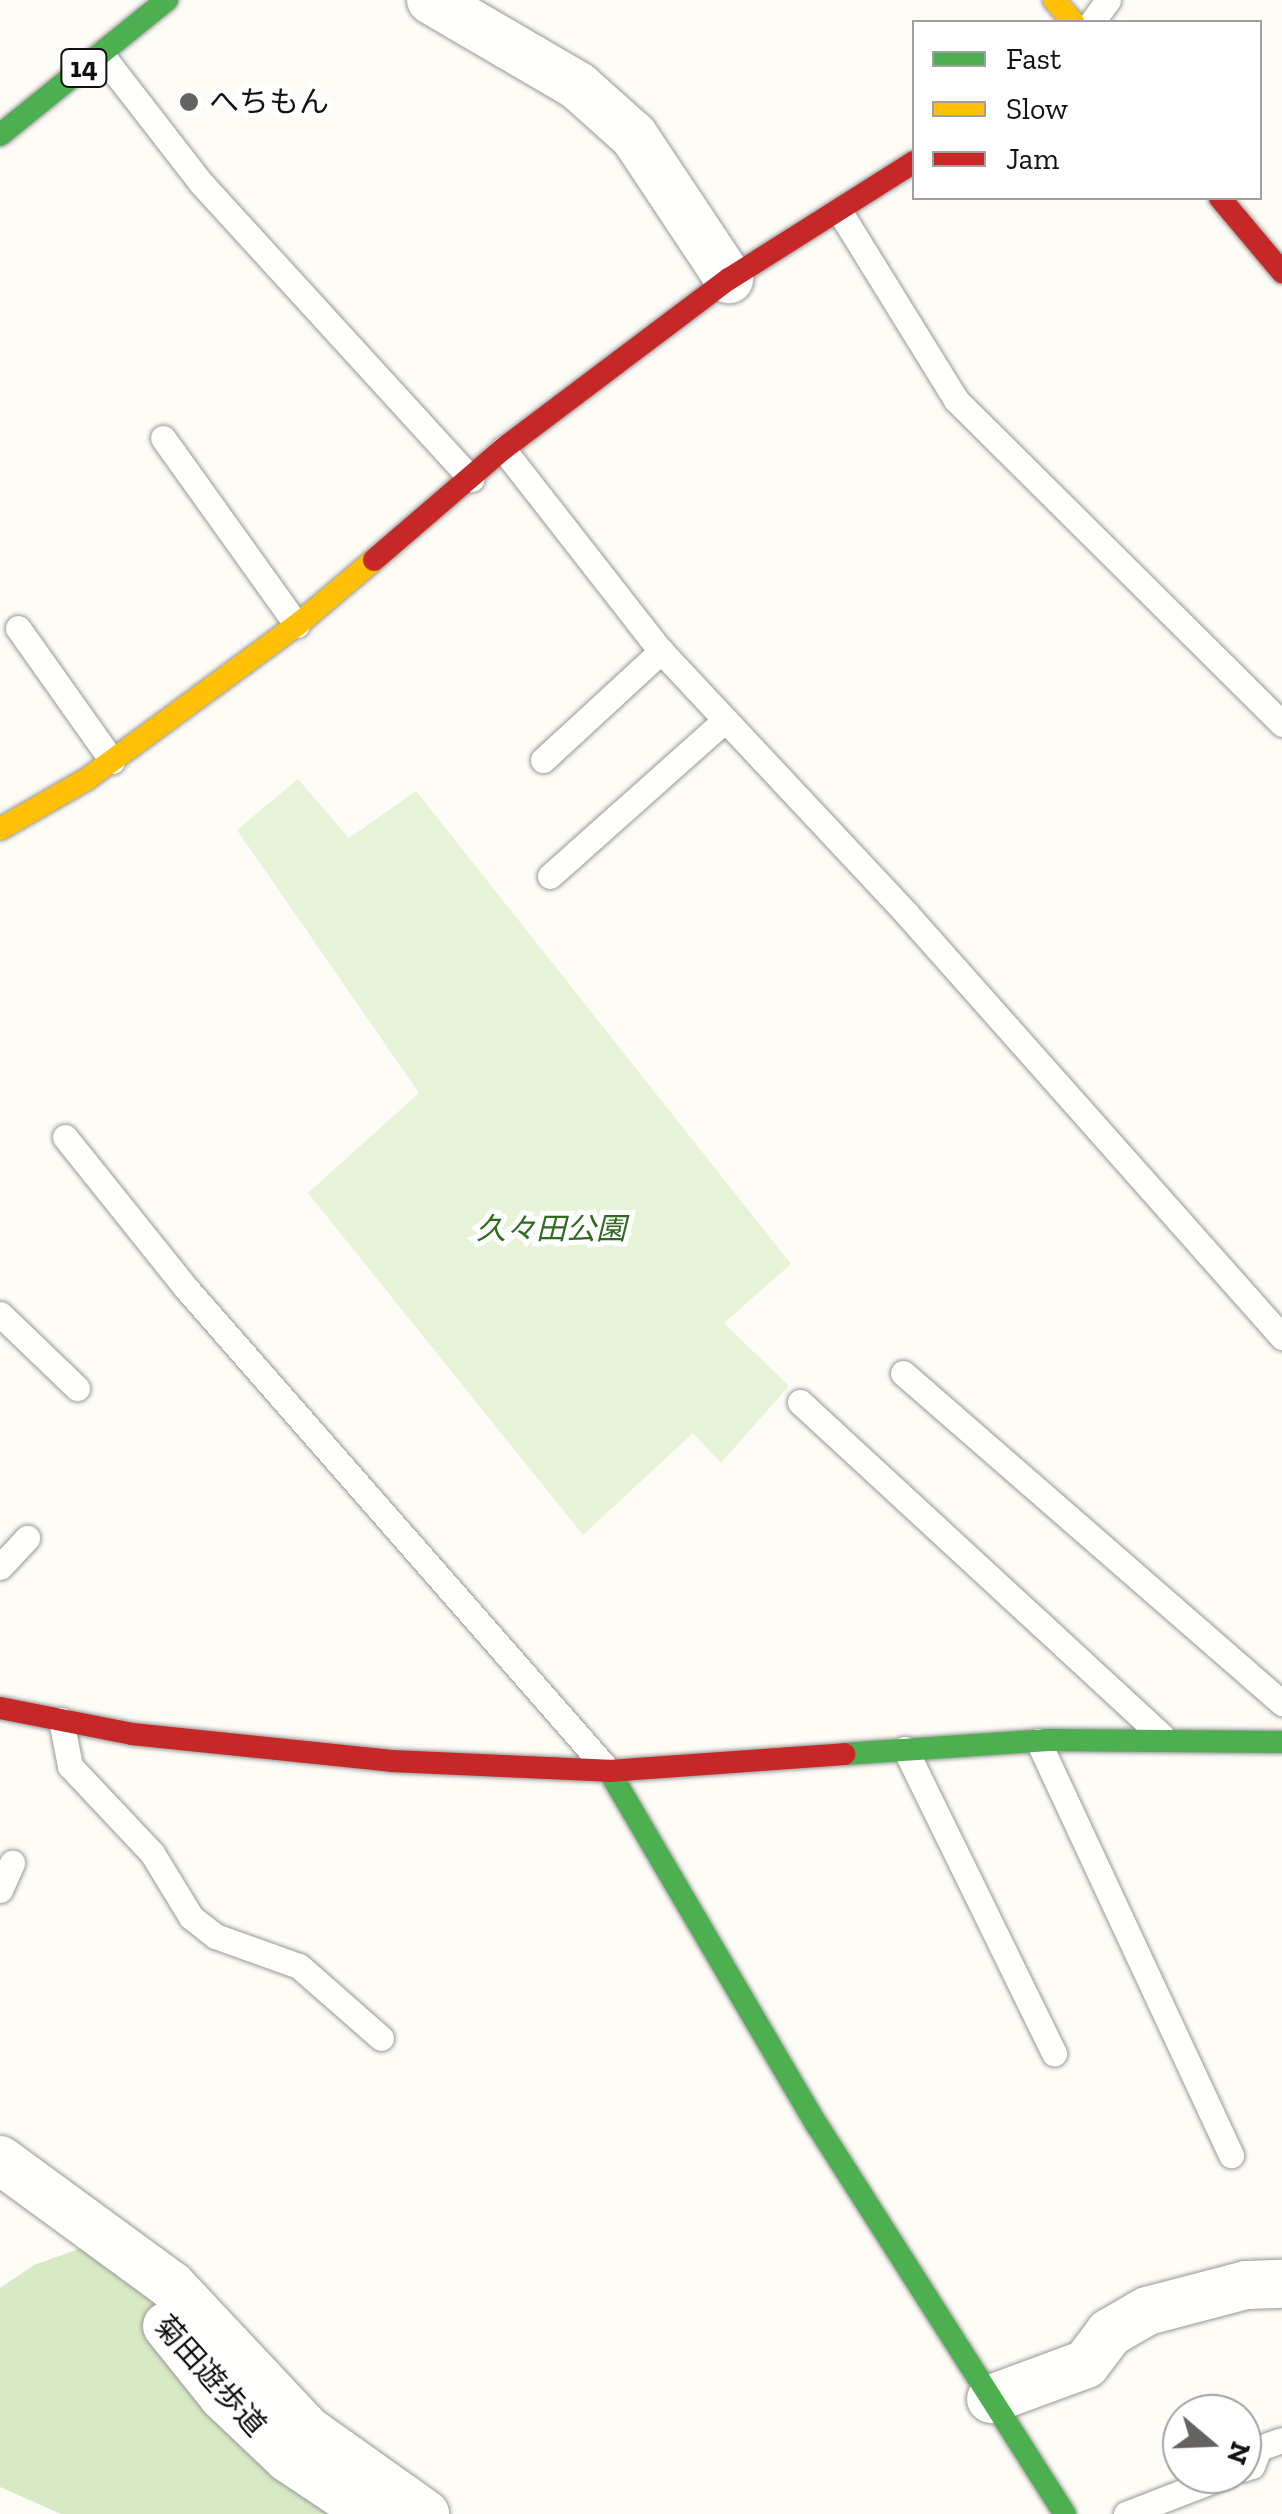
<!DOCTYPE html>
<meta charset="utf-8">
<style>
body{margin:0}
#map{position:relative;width:1282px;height:2514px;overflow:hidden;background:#fdfcf7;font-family:"Zilla Slab","Noto Sans JP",serif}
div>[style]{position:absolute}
.green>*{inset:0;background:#e7f3d7}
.forest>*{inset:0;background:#d8eac5}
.roads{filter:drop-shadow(0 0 2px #979795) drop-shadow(0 0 2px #979795)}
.lane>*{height:25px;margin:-12.5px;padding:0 12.5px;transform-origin:12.5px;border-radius:12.5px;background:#fffffe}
.street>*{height:48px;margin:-24px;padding:0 24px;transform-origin:24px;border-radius:24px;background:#fffffe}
.fast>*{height:22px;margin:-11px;padding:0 11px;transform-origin:11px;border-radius:11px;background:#4caf50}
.slow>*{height:22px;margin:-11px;padding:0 11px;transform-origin:11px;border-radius:11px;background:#ffc107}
.jam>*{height:22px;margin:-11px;padding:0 11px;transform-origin:11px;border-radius:11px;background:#c62828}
.dots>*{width:28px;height:28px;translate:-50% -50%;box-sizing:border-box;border:5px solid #fff;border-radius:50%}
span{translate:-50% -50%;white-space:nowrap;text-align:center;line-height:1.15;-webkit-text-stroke:10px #fff;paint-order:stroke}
.shield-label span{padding:2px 8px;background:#fff;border:2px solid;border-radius:8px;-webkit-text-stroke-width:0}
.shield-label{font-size:28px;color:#111;font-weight:700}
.poi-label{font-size:30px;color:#111}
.left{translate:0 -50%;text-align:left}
.park-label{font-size:30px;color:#2f6b1f;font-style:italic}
.street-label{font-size:30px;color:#111}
.legend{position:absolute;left:912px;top:20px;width:350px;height:180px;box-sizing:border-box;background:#fff;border:2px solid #a0a0a0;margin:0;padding:12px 18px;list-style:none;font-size:30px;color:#111}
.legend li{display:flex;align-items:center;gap:20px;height:50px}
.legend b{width:50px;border:2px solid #a0a0a0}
.north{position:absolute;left:1162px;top:2394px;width:100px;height:100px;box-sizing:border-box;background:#fff;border:2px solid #a0a0a0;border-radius:50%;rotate:109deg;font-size:28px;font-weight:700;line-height:40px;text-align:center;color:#111}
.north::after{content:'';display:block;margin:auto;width:35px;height:45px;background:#646362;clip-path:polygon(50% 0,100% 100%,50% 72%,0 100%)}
</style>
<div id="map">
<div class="green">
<i style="clip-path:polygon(298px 779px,349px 838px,416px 791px,791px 1264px,724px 1323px,789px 1386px,721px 1463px,693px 1433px,583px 1535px,308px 1193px,419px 1093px,237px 830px)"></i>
</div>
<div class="forest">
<i style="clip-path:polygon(90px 2245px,405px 2514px,61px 2514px,0 2487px,0 2288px,34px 2265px)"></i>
</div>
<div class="roads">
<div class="lane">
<i style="left:1092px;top:22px;width:27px;rotate:-54deg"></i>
<i style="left:101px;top:54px;width:163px;rotate:52.2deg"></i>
<i style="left:201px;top:183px;width:401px;rotate:47.6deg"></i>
<i style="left:840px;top:212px;width:221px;rotate:58.3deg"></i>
<i style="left:956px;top:400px;width:460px;rotate:44.8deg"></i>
<i style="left:163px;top:438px;width:230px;rotate:54.4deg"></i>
<i style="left:503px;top:449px;width:256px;rotate:52deg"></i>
<i style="left:661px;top:651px;width:359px;rotate:46.9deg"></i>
<i style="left:906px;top:913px;width:567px;rotate:48.43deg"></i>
<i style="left:18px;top:628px;width:163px;rotate:54.7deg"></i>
<i style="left:543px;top:760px;width:161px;rotate:-42.7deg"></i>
<i style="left:550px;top:876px;width:233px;rotate:-41.7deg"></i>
<i style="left:65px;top:1137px;width:193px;rotate:51.3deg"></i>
<i style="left:186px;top:1288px;width:638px;rotate:48.81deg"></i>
<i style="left:0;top:1314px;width:107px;rotate:43.9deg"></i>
<i style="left:903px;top:1373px;width:503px;rotate:41.05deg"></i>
<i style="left:800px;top:1402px;width:491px;rotate:42.7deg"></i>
<i style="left:0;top:1567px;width:40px;rotate:-47deg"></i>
<i style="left:61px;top:1720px;width:47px;rotate:78.9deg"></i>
<i style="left:70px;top:1766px;width:120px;rotate:46.7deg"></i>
<i style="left:152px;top:1853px;width:75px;rotate:58.6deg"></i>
<i style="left:191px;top:1917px;width:31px;rotate:38deg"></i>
<i style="left:215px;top:1936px;width:89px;rotate:19.7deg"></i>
<i style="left:299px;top:1966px;width:109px;rotate:41.3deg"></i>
<i style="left:1038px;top:1741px;width:457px;rotate:65deg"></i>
<i style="left:905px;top:1749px;width:339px;rotate:63.9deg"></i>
<i style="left:0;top:1890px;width:30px;rotate:-66deg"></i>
<i style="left:1242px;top:2469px;width:10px;rotate:-17deg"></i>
<i style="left:1252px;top:2466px;width:19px;rotate:-69deg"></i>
<i style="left:1259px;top:2448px;width:24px;rotate:-19deg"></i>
<i style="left:1126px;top:2514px;width:110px;rotate:-21.2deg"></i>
</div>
<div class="street">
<i style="left:431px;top:0;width:170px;rotate:30.3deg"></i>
<i style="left:578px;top:86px;width:75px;rotate:41.8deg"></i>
<i style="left:634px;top:136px;width:172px;rotate:56.4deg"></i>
<i style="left:0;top:2160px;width:212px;rotate:36.2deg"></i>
<i style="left:171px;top:2285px;width:199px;rotate:46.8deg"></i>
<i style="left:307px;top:2430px;width:145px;rotate:35.4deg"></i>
<i style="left:167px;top:2326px;width:90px;rotate:51.3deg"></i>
<i style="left:223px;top:2396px;width:90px;rotate:43.6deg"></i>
<i style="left:288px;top:2458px;width:101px;rotate:33.7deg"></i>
<i style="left:991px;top:2399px;width:101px;rotate:-20.2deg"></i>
<i style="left:1086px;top:2364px;width:39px;rotate:-53deg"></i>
<i style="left:1109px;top:2333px;width:44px;rotate:-30.1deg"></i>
<i style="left:1147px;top:2311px;width:102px;rotate:-14.7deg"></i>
<i style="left:1246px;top:2285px;width:36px;rotate:-2deg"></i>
</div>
<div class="fast">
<i style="left:0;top:135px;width:215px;rotate:-39deg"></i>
<i style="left:844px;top:1754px;width:205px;rotate:-3.9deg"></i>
<i style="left:1049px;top:1740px;width:233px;rotate:0.5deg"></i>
<i style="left:609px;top:1771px;width:411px;rotate:59.6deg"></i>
<i style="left:817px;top:2125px;width:461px;rotate:57.5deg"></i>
</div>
<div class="slow">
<i style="left:1054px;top:0;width:29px;rotate:49deg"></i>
<i style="left:0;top:829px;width:100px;rotate:-29.9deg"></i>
<i style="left:87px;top:779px;width:260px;rotate:-36.3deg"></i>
<i style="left:297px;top:625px;width:101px;rotate:-40.2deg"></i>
</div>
<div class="jam">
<i style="left:1220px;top:198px;width:97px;rotate:50deg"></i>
<i style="left:374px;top:560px;width:170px;rotate:-40.7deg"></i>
<i style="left:503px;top:449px;width:283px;rotate:-37deg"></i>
<i style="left:729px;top:279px;width:219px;rotate:-32.3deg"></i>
<i style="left:0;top:1708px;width:135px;rotate:11.1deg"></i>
<i style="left:132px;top:1734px;width:261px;rotate:5.9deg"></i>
<i style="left:392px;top:1761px;width:217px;rotate:2.6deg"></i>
<i style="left:609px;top:1771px;width:236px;rotate:-4.1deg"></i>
</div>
</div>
<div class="dots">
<i style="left:189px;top:102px;background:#646362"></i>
</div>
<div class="shield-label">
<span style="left:84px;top:68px">14</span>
</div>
<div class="poi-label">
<span class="left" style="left:209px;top:102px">へちもん</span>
</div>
<div class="park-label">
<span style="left:551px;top:1229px">久々田公園</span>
</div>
<div class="street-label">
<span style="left:210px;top:2376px;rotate:48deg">菊田遊歩道</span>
</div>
<ul class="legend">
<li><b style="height:12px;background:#4caf50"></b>Fast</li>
<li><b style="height:12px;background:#ffc107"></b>Slow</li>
<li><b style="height:12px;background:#c62828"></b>Jam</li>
</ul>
<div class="north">N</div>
</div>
